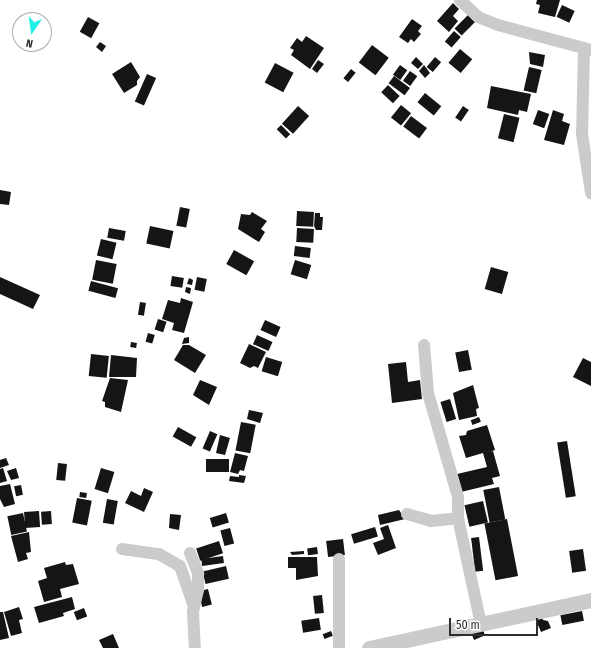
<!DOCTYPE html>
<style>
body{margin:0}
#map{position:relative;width:591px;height:648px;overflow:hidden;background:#fff;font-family:"Fira Sans Condensed",sans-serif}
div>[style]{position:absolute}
.building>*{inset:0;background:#151515;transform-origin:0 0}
.minor>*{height:12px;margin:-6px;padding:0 6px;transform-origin:6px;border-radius:6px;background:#cbcbcb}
.tertiary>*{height:15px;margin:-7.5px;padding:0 7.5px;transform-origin:7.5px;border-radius:7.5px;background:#cbcbcb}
span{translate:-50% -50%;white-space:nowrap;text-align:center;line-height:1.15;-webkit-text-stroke:4px #fff;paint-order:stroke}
.north{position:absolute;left:12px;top:12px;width:40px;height:40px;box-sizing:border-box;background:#fff;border:1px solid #ababab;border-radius:50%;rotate:193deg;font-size:11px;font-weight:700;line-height:16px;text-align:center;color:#2e2e2e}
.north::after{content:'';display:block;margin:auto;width:14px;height:18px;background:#24f1e6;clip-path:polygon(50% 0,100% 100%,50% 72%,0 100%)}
.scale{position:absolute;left:449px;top:618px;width:89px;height:18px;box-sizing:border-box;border:2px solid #2e2e2e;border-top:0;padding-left:5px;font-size:12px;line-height:14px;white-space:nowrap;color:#2e2e2e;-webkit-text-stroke:3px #fff;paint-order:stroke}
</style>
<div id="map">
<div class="building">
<i style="clip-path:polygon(537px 0,560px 0,555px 17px,538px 13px,540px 5px,536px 4px)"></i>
<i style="clip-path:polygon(453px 3px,459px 9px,453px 16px,458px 21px,449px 32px,437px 21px)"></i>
<i style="left:562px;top:5px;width:14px;height:13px;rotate:25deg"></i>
<i style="left:468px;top:15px;width:10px;height:19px;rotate:45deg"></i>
<i style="left:88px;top:17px;width:13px;height:17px;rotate:29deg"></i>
<i style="clip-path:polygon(412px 19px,422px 26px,418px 31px,421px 34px,414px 42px,411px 39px,408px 43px,399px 37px)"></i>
<i style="left:454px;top:31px;width:9px;height:14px;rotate:41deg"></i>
<i style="clip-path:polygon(306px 36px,324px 48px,310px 69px,291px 55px,294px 50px,290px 48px,297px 38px,302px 42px)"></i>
<i style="clip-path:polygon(100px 42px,106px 46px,102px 52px,96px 47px)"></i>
<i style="left:372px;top:45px;width:21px;height:22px;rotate:37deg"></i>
<i style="left:460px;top:49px;width:16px;height:18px;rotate:40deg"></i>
<i style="clip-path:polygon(529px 52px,545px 55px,543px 67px,530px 64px)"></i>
<i style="clip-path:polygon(416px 57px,423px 64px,418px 69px,411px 63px)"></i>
<i style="left:435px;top:57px;width:8px;height:13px;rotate:40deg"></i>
<i style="clip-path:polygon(318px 60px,324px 64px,317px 73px,312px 69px)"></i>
<i style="clip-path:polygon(131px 62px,140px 77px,137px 81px,137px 85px,124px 93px,112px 74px)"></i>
<i style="left:275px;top:63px;width:21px;height:22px;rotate:28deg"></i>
<i style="left:400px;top:65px;width:9px;height:12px;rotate:36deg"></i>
<i style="clip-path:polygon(424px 65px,430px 73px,425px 78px,419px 71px)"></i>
<i style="left:529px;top:67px;width:13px;height:24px;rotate:13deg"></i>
<i style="left:351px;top:69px;width:6px;height:12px;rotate:39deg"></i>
<i style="left:410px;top:71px;width:9px;height:12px;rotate:36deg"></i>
<i style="left:147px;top:74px;width:10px;height:30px;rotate:24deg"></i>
<i style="left:394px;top:76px;width:20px;height:9px;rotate:37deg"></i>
<i style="left:388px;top:85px;width:16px;height:10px;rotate:43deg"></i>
<i style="clip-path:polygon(491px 86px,531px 94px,527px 112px,519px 110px,518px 115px,487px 108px)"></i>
<i style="left:425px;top:93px;width:21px;height:12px;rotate:39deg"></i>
<i style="left:401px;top:105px;width:13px;height:16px;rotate:39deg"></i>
<i style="left:298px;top:106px;width:15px;height:24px;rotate:42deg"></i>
<i style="left:463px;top:106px;width:7px;height:14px;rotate:34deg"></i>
<i style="left:538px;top:110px;width:12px;height:15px;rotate:20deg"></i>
<i style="clip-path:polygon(553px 110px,564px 114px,562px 121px,570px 124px,564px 145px,544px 140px)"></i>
<i style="left:504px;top:114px;width:16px;height:25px;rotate:14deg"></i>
<i style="left:411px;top:116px;width:20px;height:13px;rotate:37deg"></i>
<i style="left:281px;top:125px;width:13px;height:6px;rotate:45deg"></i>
<i style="clip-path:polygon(0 190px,11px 192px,9px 205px,0 204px)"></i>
<i style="left:180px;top:207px;width:10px;height:19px;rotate:11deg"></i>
<i style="left:297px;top:211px;width:17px;height:15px;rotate:3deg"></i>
<i style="clip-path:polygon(252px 212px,267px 221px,261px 229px,265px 232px,259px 242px,238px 229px,241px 214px,250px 215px)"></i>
<i style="clip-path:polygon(315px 213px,320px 213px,320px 217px,323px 217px,322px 230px,316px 230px,314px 226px)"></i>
<i style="left:150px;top:226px;width:24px;height:18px;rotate:12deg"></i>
<i style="left:109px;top:228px;width:17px;height:10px;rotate:10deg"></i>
<i style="left:297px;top:228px;width:17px;height:14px;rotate:3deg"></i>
<i style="left:101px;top:239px;width:16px;height:17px;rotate:14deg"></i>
<i style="left:295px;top:246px;width:16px;height:10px;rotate:7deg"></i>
<i style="left:234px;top:250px;width:23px;height:16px;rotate:29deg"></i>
<i style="left:96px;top:260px;width:21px;height:20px;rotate:11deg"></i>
<i style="left:295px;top:260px;width:17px;height:15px;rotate:17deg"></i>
<i style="left:491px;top:267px;width:18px;height:23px;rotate:16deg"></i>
<i style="left:172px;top:276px;width:12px;height:10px;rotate:9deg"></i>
<i style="clip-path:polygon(0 277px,40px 295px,33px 309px,0 294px)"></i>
<i style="left:197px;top:277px;width:10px;height:13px;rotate:11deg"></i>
<i style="clip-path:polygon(189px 278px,193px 280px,192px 285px,187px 284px)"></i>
<i style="left:91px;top:281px;width:28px;height:10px;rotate:15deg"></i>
<i style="clip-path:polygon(186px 287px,191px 288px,190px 294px,185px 292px)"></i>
<i style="clip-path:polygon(181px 298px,193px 302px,184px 333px,172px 330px,174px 323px,162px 319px,168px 300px,180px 303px)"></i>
<i style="left:140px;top:302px;width:6px;height:13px;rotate:9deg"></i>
<i style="left:158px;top:319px;width:9px;height:11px;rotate:18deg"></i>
<i style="left:265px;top:320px;width:17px;height:11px;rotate:24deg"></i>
<i style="left:148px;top:333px;width:7px;height:9px;rotate:16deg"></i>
<i style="left:257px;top:335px;width:17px;height:10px;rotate:24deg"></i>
<i style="clip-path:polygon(189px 337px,189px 343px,182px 344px,184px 338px)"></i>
<i style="left:131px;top:342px;width:6px;height:5px;rotate:9deg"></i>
<i style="clip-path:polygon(249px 344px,266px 352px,258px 368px,254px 366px,250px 368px,240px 363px)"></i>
<i style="clip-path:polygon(183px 345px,189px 345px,206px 355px,195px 373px,174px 360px)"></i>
<i style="left:468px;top:350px;width:20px;height:13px;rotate:79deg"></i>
<i style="left:91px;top:354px;width:18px;height:22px;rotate:6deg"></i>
<i style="clip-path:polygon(111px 355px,137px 358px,136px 377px,109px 377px)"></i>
<i style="left:266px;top:357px;width:17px;height:15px;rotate:17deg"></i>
<i style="clip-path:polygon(583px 358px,591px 362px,591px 386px,573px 377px)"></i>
<i style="clip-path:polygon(406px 362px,408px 382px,420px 380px,422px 399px,392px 403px,388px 364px)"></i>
<i style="clip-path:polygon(110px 378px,128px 380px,121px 412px,105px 407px,105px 402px,102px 401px)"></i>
<i style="clip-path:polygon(200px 380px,217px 387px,209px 405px,193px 395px)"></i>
<i style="clip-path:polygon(473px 385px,479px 408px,476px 409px,477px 416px,459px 420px,453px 393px)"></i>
<i style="left:450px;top:399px;width:21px;height:10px;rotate:73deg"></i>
<i style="clip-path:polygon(249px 410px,263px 413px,260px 423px,247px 419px)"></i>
<i style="left:479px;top:417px;width:5px;height:9px;rotate:68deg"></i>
<i style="left:241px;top:422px;width:15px;height:29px;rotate:11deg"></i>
<i style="clip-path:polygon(487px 425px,495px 450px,489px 452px,493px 451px,500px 476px,492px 478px,494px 484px,461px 492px,457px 474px,487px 467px,483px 453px,466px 458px,459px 436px,466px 435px,467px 431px)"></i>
<i style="left:178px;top:427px;width:21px;height:11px;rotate:29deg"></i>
<i style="left:210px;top:431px;width:8px;height:19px;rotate:23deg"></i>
<i style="clip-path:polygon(220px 435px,230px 438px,225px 455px,216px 453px)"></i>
<i style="left:567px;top:441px;width:56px;height:10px;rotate:81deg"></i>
<i style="clip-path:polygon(235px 453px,248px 456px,244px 471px,240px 470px,238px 474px,230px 472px)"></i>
<i style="clip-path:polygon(6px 458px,9px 465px,0 468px,0 460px)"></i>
<i style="left:229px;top:459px;width:13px;height:23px;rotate:90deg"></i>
<i style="left:58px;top:463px;width:9px;height:17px;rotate:6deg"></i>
<i style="clip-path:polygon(3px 468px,7px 481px,0 483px,0 469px)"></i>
<i style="clip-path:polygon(16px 468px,19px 478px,11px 480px,7px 471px)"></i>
<i style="left:101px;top:468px;width:14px;height:22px;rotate:17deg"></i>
<i style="clip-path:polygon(239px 475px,246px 476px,244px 483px,229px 481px,230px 476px,239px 477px)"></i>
<i style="clip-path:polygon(10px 484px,15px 504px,4px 507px,0 499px,0 486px)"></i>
<i style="left:21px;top:485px;width:10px;height:7px;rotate:79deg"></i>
<i style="left:499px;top:487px;width:33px;height:16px;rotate:79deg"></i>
<i style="clip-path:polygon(144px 488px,153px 492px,144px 512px,125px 503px,131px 491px,141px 496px)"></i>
<i style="left:80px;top:492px;width:7px;height:5px;rotate:8deg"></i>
<i style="left:77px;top:498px;width:15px;height:25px;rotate:11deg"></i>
<i style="left:107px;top:499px;width:11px;height:24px;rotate:10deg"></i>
<i style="left:483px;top:501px;width:22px;height:19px;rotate:77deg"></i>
<i style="clip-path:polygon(399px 510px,405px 519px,380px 525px,378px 515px)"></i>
<i style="left:39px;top:511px;width:16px;height:15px;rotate:86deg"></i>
<i style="left:51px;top:511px;width:13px;height:10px;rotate:86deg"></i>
<i style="left:23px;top:513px;width:19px;height:16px;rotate:78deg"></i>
<i style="left:226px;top:513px;width:10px;height:17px;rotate:73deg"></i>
<i style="clip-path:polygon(170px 514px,181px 515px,179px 530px,169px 528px)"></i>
<i style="left:507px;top:519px;width:58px;height:23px;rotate:79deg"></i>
<i style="clip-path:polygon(388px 525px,396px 548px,378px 555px,373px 543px,384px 539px,380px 528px)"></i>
<i style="left:375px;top:527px;width:10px;height:25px;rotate:73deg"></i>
<i style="left:230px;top:528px;width:16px;height:10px;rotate:75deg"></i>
<i style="clip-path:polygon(29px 532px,31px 552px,26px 553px,28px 559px,18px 562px,11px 536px)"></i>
<i style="left:479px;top:537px;width:34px;height:8px;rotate:83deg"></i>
<i style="left:343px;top:539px;width:16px;height:17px;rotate:83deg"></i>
<i style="left:219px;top:541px;width:13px;height:24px;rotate:72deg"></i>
<i style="left:317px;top:547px;width:7px;height:10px;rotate:82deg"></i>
<i style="left:583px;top:549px;width:22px;height:14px;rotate:82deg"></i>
<i style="clip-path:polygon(304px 551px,304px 554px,292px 555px,290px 552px)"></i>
<i style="left:223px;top:556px;width:7px;height:22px;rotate:82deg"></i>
<i style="clip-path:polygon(288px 557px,317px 557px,318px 576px,296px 580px,296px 568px,288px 568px)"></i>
<i style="clip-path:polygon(65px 562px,66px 565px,73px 564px,79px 584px,60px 589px,62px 597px,44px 602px,38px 581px,47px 578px,44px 568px)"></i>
<i style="left:226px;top:566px;width:13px;height:24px;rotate:77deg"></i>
<i style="left:208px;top:589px;width:16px;height:10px;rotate:76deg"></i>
<i style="left:322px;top:595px;width:18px;height:9px;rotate:84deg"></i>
<i style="clip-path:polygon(72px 597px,75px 609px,63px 613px,64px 616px,39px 623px,34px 607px)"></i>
<i style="clip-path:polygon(19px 607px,23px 619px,19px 620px,22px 633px,11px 636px,4px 612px)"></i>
<i style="left:84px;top:608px;width:9px;height:11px;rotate:69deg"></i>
<i style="left:582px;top:611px;width:10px;height:22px;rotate:79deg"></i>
<i style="clip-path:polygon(0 612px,3px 612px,9px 638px,0 640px)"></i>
<i style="clip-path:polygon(541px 615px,543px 620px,548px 621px,551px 628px,541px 632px,535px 618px)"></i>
<i style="left:319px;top:618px;width:12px;height:18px;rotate:81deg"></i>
<i style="left:482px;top:628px;width:8px;height:12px;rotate:67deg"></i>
<i style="left:331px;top:631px;width:5px;height:9px;rotate:68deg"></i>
<i style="clip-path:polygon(113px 634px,119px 648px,103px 648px,99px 640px)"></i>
</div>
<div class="minor">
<i style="left:460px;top:0;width:25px;rotate:43deg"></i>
<i style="left:478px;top:17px;width:22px;rotate:22deg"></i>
<i style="left:498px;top:25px;width:96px;rotate:15deg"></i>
<i style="left:584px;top:48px;width:86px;rotate:91.3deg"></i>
<i style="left:582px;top:134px;width:60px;rotate:81.3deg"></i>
<i style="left:424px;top:345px;width:48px;rotate:85.2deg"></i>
<i style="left:428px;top:393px;width:108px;rotate:73.9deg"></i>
<i style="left:458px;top:497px;width:21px;rotate:90deg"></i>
<i style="left:458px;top:518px;width:108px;rotate:77.8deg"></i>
<i style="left:407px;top:514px;width:25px;rotate:16deg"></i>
<i style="left:431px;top:521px;width:27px;rotate:-6deg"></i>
<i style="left:122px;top:549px;width:37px;rotate:8deg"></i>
<i style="left:159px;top:554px;width:24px;rotate:30deg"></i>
<i style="left:180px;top:566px;width:40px;rotate:71.1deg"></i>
<i style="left:190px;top:553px;width:22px;rotate:68deg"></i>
<i style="left:198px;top:573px;width:17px;rotate:90deg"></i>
<i style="left:198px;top:590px;width:23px;rotate:103deg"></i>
<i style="left:193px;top:612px;width:36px;rotate:87deg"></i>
<i style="left:339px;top:559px;width:89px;rotate:90deg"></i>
</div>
<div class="tertiary">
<i style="left:369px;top:648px;width:227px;rotate:-12.2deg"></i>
</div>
<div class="north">N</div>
<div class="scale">50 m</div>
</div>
